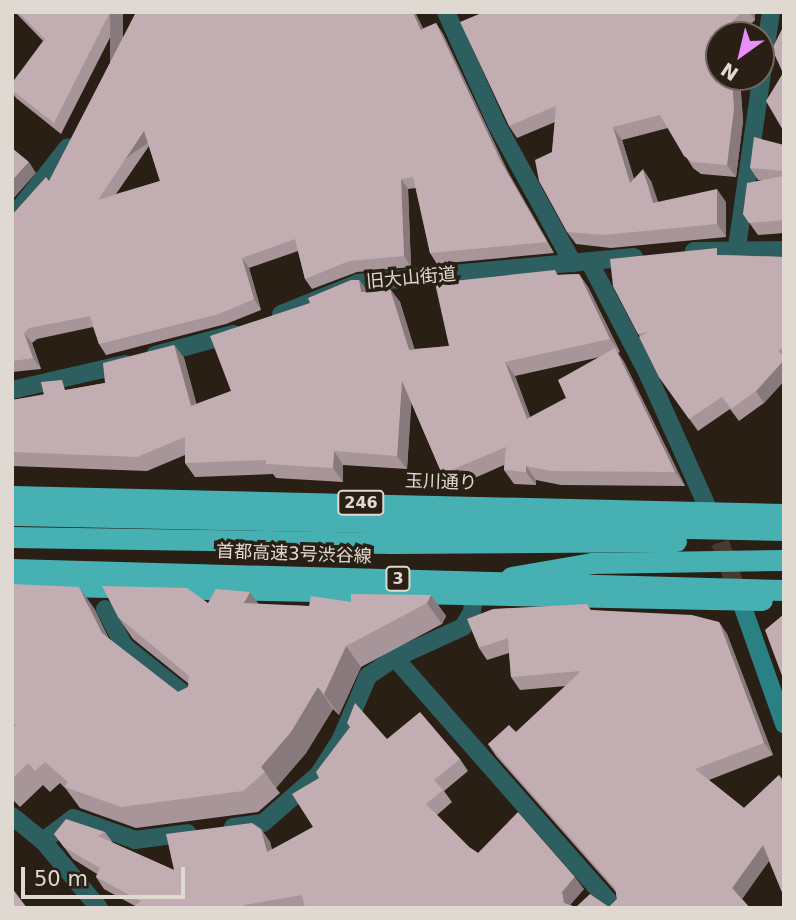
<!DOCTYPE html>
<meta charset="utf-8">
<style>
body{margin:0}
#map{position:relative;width:796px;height:920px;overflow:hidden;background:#2a1f14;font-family:"DejaVu Sans","Noto Sans JP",sans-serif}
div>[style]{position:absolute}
.secondary-tunnel>*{height:18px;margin-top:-9px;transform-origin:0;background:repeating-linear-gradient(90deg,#453b30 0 18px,transparent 0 27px)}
.street>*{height:18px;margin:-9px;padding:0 9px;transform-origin:9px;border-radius:9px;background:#2d5f60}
.secondary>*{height:18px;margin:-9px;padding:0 9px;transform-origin:9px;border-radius:9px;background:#298184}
.highway>*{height:21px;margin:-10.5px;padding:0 10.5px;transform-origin:10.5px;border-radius:10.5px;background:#46b0b3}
.highway-bridge>*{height:21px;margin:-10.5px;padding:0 10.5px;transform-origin:10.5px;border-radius:10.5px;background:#46b0b3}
.wall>*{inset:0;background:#a7959a}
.shaded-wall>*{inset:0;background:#88797d;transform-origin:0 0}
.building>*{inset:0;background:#c2adb3}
span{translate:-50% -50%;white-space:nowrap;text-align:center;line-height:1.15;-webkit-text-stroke:7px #2a1f14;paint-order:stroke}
.shield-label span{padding:2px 5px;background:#2a1f14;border:2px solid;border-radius:5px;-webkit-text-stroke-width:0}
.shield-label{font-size:16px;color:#e0d9d1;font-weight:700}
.street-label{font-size:18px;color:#e0d9d1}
.frame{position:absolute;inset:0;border:14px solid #e0d9d1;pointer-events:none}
.north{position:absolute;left:705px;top:21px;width:70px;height:70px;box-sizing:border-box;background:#2a1f14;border:2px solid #736960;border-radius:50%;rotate:214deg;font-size:19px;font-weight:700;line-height:28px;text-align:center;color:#e0d9d1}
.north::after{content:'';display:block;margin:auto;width:24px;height:32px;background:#e98dfd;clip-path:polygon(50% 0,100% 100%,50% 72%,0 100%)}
.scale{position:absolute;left:21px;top:867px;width:164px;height:32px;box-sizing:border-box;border:4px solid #e0d9d1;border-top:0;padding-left:9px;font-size:21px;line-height:24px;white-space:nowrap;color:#e0d9d1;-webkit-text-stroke:5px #2a1f14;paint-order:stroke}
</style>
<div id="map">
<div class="secondary-tunnel">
<i style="left:711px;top:517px;width:87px;rotate:70.5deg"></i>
</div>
<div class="street">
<i style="left:446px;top:12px;width:124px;rotate:65.7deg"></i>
<i style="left:497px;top:125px;width:158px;rotate:61.2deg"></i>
<i style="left:12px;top:218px;width:90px;rotate:-51.7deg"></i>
<i style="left:737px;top:247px;width:237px;rotate:-81.8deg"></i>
<i style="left:694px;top:251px;width:90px;rotate:-0.6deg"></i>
<i style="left:589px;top:261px;width:125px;rotate:62.4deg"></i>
<i style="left:647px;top:372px;width:154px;rotate:65.9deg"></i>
<i style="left:281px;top:314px;width:83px;rotate:-21.9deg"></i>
<i style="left:358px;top:283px;width:277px;rotate:-5.4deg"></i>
<i style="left:155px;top:355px;width:81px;rotate:-15.1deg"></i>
<i style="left:12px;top:390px;width:116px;rotate:-13deg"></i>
<i style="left:105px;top:609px;width:42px;rotate:62.8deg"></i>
<i style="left:124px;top:646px;width:90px;rotate:38.7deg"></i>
<i style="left:395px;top:658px;width:333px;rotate:48.7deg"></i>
<i style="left:12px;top:816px;width:40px;rotate:39deg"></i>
<i style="left:43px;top:841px;width:87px;rotate:50.1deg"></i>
<i style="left:233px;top:827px;width:30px;rotate:-8deg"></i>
<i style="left:263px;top:823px;width:74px;rotate:-41.2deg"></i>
<i style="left:319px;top:774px;width:41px;rotate:-57.8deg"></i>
<i style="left:341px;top:739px;width:69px;rotate:-66.8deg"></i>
<i style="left:368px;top:676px;width:32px;rotate:-34deg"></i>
<i style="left:395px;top:658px;width:75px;rotate:-24.5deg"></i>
<i style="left:463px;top:627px;width:17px;rotate:-59deg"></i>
<i style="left:472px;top:612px;width:19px;rotate:-84deg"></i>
<i style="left:43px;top:841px;width:38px;rotate:-37deg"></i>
<i style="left:73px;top:818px;width:66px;rotate:19.5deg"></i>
<i style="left:135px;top:840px;width:53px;rotate:-7.5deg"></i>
</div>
<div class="secondary">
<i style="left:740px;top:599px;width:133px;rotate:70.6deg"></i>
</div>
<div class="highway">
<i style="left:12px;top:496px;width:772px;rotate:1.34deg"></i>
<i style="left:12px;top:537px;width:379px;rotate:0.9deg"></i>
<i style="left:511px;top:577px;width:82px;rotate:-9.8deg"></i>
<i style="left:592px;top:563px;width:192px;rotate:-0.9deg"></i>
<i style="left:12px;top:585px;width:750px;rotate:1.15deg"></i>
</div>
<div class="highway-bridge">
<i style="left:12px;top:515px;width:772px;rotate:1.11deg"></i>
<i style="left:391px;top:543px;width:285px;rotate:-0.4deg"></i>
<i style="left:12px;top:569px;width:772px;rotate:1.56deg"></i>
</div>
<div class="wall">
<i style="clip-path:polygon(15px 12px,123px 12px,61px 134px,16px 98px,12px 92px,12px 83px,43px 41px)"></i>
<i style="clip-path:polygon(484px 12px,755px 12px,755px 20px,740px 35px,719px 35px,719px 77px,748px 77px,748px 78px,740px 80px,743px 121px,736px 177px,701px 174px,693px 168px,668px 128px,622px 140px,634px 179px,651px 181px,658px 202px,726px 202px,726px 237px,611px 248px,576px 244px,567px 232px,552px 152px,555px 122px,517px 138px,509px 126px)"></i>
<i style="clip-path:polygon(evenodd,436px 23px,443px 34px,508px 172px,554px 253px,437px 264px,430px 253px,416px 188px,408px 189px,411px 267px,357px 272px,312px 289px,305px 279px,298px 251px,249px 268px,261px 310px,226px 324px,106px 355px,99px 344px,93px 327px,37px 339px,32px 343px,41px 369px,12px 372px,12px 215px,49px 181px,436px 23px,149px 146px,160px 181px,116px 194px,149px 146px)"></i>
<i style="clip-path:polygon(784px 145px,784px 233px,758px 235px,743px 214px,761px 180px,758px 180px,750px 168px)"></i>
<i style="clip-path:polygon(722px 255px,784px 257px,784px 381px,764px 403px,739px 421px,730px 409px,698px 431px,659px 377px,640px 337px,613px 286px)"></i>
<i style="clip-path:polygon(evenodd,555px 270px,558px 275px,579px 274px,588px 287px,620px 352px,618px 353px,624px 362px,685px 486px,561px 485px,536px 480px,536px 485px,514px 484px,504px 470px,504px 465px,452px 488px,442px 474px,411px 402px,407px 469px,343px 465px,343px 482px,276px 478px,273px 474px,195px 477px,185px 463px,185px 455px,147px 471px,12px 466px,12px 400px,105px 383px,174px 345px,184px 358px,196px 404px,231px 391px,310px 303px,359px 280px,367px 291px,390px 289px,400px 302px,414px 349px,449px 346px,555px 270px,600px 357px,566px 398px,530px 417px,515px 376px,600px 357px)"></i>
<i style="clip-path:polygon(12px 584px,94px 608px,109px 639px,178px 692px,188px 687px,189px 684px,133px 639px,118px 617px,208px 603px,309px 606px,431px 595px,446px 616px,442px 624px,361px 667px,339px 715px,333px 709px,306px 753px,276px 788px,280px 793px,258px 812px,136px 828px,80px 808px,66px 789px,60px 783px,50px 792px,43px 785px,20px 807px,12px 799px)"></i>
<i style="clip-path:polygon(587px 604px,591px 610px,719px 622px,727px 634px,773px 755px,709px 780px,744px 808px,779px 775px,784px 781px,784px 897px,769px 861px,742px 899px,750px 908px,132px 908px,135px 906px,104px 889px,96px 877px,97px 874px,73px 859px,54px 834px,105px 832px,113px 843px,174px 870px,261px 829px,270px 842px,272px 850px,313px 827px,387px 739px,460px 759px,468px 771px,444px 791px,452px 802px,437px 815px,469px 847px,478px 853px,584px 889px,570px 905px,576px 907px,609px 907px,617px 899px,616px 892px,496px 756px,488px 744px,516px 732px,566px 686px,520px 690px,511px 677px,509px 653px,487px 660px,479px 648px)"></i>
</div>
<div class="shaded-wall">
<i style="left:110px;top:12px;width:13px;height:124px"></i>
<i style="clip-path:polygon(413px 12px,415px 12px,429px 40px,421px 30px)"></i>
<i style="clip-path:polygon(749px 12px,755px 12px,755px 20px)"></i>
<i style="clip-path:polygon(436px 23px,443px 34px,508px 172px,554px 253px,547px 242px,501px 162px)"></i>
<i style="clip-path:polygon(732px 77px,739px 77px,740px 80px,743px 121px,736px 177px,727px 165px)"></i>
<i style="clip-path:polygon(613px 127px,622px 140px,639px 195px,630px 183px)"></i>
<i style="left:144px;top:131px;width:12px;height:83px;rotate:55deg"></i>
<i style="clip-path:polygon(29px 162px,36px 173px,12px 200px,12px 181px)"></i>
<i style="clip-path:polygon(643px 169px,651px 181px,662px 215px,653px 203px)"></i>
<i style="clip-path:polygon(401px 179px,408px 189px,411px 267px,404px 256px)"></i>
<i style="clip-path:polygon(717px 189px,726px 202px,726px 237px,717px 224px)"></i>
<i style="clip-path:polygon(242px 258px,249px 268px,261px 310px,254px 299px)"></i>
<i style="clip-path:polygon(579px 274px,588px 287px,620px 352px,610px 339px)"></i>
<i style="clip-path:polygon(359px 280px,369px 293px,361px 292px)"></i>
<i style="clip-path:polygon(390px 289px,400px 302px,419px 363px,409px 350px)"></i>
<i style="clip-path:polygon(24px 333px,32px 343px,41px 369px,33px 358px)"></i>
<i style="clip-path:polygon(174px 345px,184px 358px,201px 420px,191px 406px)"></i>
<i style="clip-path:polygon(615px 348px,624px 362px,685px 486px,675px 472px)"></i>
<i style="clip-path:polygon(784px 360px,784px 381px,764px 403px,756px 391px)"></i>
<i style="clip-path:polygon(505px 362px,515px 376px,536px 433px,527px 419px)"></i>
<i style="clip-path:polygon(402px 381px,412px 395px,407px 469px,397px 456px)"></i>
<i style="clip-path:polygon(334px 451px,343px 465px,343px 482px,333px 468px)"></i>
<i style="clip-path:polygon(526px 466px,536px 480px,536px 485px,526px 472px)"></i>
<i style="clip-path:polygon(79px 587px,94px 608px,116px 654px,102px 633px)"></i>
<i style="clip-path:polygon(250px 592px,265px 613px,244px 603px)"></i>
<i style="clip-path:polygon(431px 595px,446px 616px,442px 624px,427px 603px)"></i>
<i style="clip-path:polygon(719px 622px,727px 634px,773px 755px,764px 743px)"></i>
<i style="clip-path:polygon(346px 646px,361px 667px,339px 715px,324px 694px)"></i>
<i style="clip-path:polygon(318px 687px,333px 709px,306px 753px,276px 788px,261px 767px)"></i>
<i style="clip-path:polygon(261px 829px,270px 842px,276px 864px,267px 852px)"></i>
<i style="clip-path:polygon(763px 845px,772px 857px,741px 900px,732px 888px)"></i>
<i style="clip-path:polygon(575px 877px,584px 889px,570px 904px,571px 908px,564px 903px,562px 892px)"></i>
</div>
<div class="building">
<i style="clip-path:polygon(18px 12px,110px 12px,54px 123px,12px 90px,12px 83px,45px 39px)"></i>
<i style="clip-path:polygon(evenodd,136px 12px,413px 12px,421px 30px,436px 23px,501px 162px,547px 242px,430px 253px,413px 177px,401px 179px,404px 256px,349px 261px,305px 279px,295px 239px,242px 258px,254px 299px,219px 314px,99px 344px,90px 316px,29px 328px,24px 333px,33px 358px,12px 361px,12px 215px,46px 177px,49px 181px,136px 12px,144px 131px,160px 181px,98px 200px,144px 131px)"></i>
<i style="clip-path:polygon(484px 12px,742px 12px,709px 44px,719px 42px,719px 77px,732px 77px,734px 109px,727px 165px,692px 162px,684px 156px,660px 115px,613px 127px,630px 183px,643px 169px,653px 203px,717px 189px,717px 224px,603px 235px,567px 232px,539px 181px,535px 160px,552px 152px,556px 106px,509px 126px,460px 22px)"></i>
<i style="clip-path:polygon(784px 25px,784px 132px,766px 101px,783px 73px,772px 49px)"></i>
<i style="clip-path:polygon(754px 137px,784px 145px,784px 171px,750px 168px)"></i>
<i style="clip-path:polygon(12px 148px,29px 162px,12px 181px)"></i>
<i style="clip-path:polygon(784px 176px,784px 220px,749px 223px,743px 214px,747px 183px)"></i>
<i style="clip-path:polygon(717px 248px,717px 255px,784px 257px,784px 346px,778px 351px,784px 357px,784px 360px,756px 391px,731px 409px,722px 397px,689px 419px,659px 377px,639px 337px,648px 332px,638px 334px,613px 286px,610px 259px)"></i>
<i style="clip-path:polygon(555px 270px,556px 275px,579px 274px,610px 339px,505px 362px,527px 419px,566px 398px,558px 380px,615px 348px,675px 472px,551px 471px,526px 466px,526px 472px,504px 470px,506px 447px,442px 474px,402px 381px,397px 456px,334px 451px,333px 468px,266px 464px,266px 460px,185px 463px,185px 437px,137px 457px,12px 452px,12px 400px,44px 395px,41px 382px,62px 380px,65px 390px,105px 383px,103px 363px,174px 345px,191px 406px,231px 391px,210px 336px,310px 303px,308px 298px,351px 280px,359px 280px,361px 292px,390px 289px,409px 350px,449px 346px,435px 283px)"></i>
<i style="clip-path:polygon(12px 584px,79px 587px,102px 633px,178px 692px,188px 687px,189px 676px,118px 617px,102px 586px,187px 588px,208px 603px,216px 589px,250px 592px,244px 603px,309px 606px,311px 596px,351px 602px,351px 594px,431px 595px,427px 603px,346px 646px,324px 694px,318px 687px,291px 732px,261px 767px,265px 772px,243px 791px,121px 807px,65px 787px,68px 782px,45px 762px,35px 771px,28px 763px,12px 779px,12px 728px,17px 724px,12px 725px)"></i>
<i style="clip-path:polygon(587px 604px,590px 610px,692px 615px,719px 622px,764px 743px,695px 769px,744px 808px,779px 775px,784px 787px,784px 897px,763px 845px,732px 888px,750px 908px,305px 908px,302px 895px,244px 905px,246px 908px,132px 908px,141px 901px,96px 877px,100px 868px,64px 847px,54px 834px,66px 819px,105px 832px,98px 836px,174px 870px,166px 834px,252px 823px,261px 829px,267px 852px,313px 827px,292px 794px,319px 778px,316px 772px,350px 727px,347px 723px,355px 703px,387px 739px,420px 712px,460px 759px,434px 780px,443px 790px,426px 804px,469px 847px,478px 853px,518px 812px,575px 877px,562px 892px,564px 903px,576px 907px,590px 894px,609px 907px,617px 899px,615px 888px,488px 744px,509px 725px,516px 732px,581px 671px,511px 677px,508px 638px,479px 648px,467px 619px,493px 609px)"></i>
<i style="clip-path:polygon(784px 614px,784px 681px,765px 630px)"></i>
<i style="clip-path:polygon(12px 888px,27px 908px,12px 908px)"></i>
</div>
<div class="shield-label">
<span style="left:361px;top:503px">246</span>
<span style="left:398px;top:579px">3</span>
</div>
<div class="street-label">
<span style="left:411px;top:278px;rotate:-5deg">旧大山街道</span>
<span style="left:441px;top:482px;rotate:2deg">玉川通り</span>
<span style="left:294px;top:554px;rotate:2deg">首都高速3号渋谷線</span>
</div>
<div class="frame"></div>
<div class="north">N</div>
<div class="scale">50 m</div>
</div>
